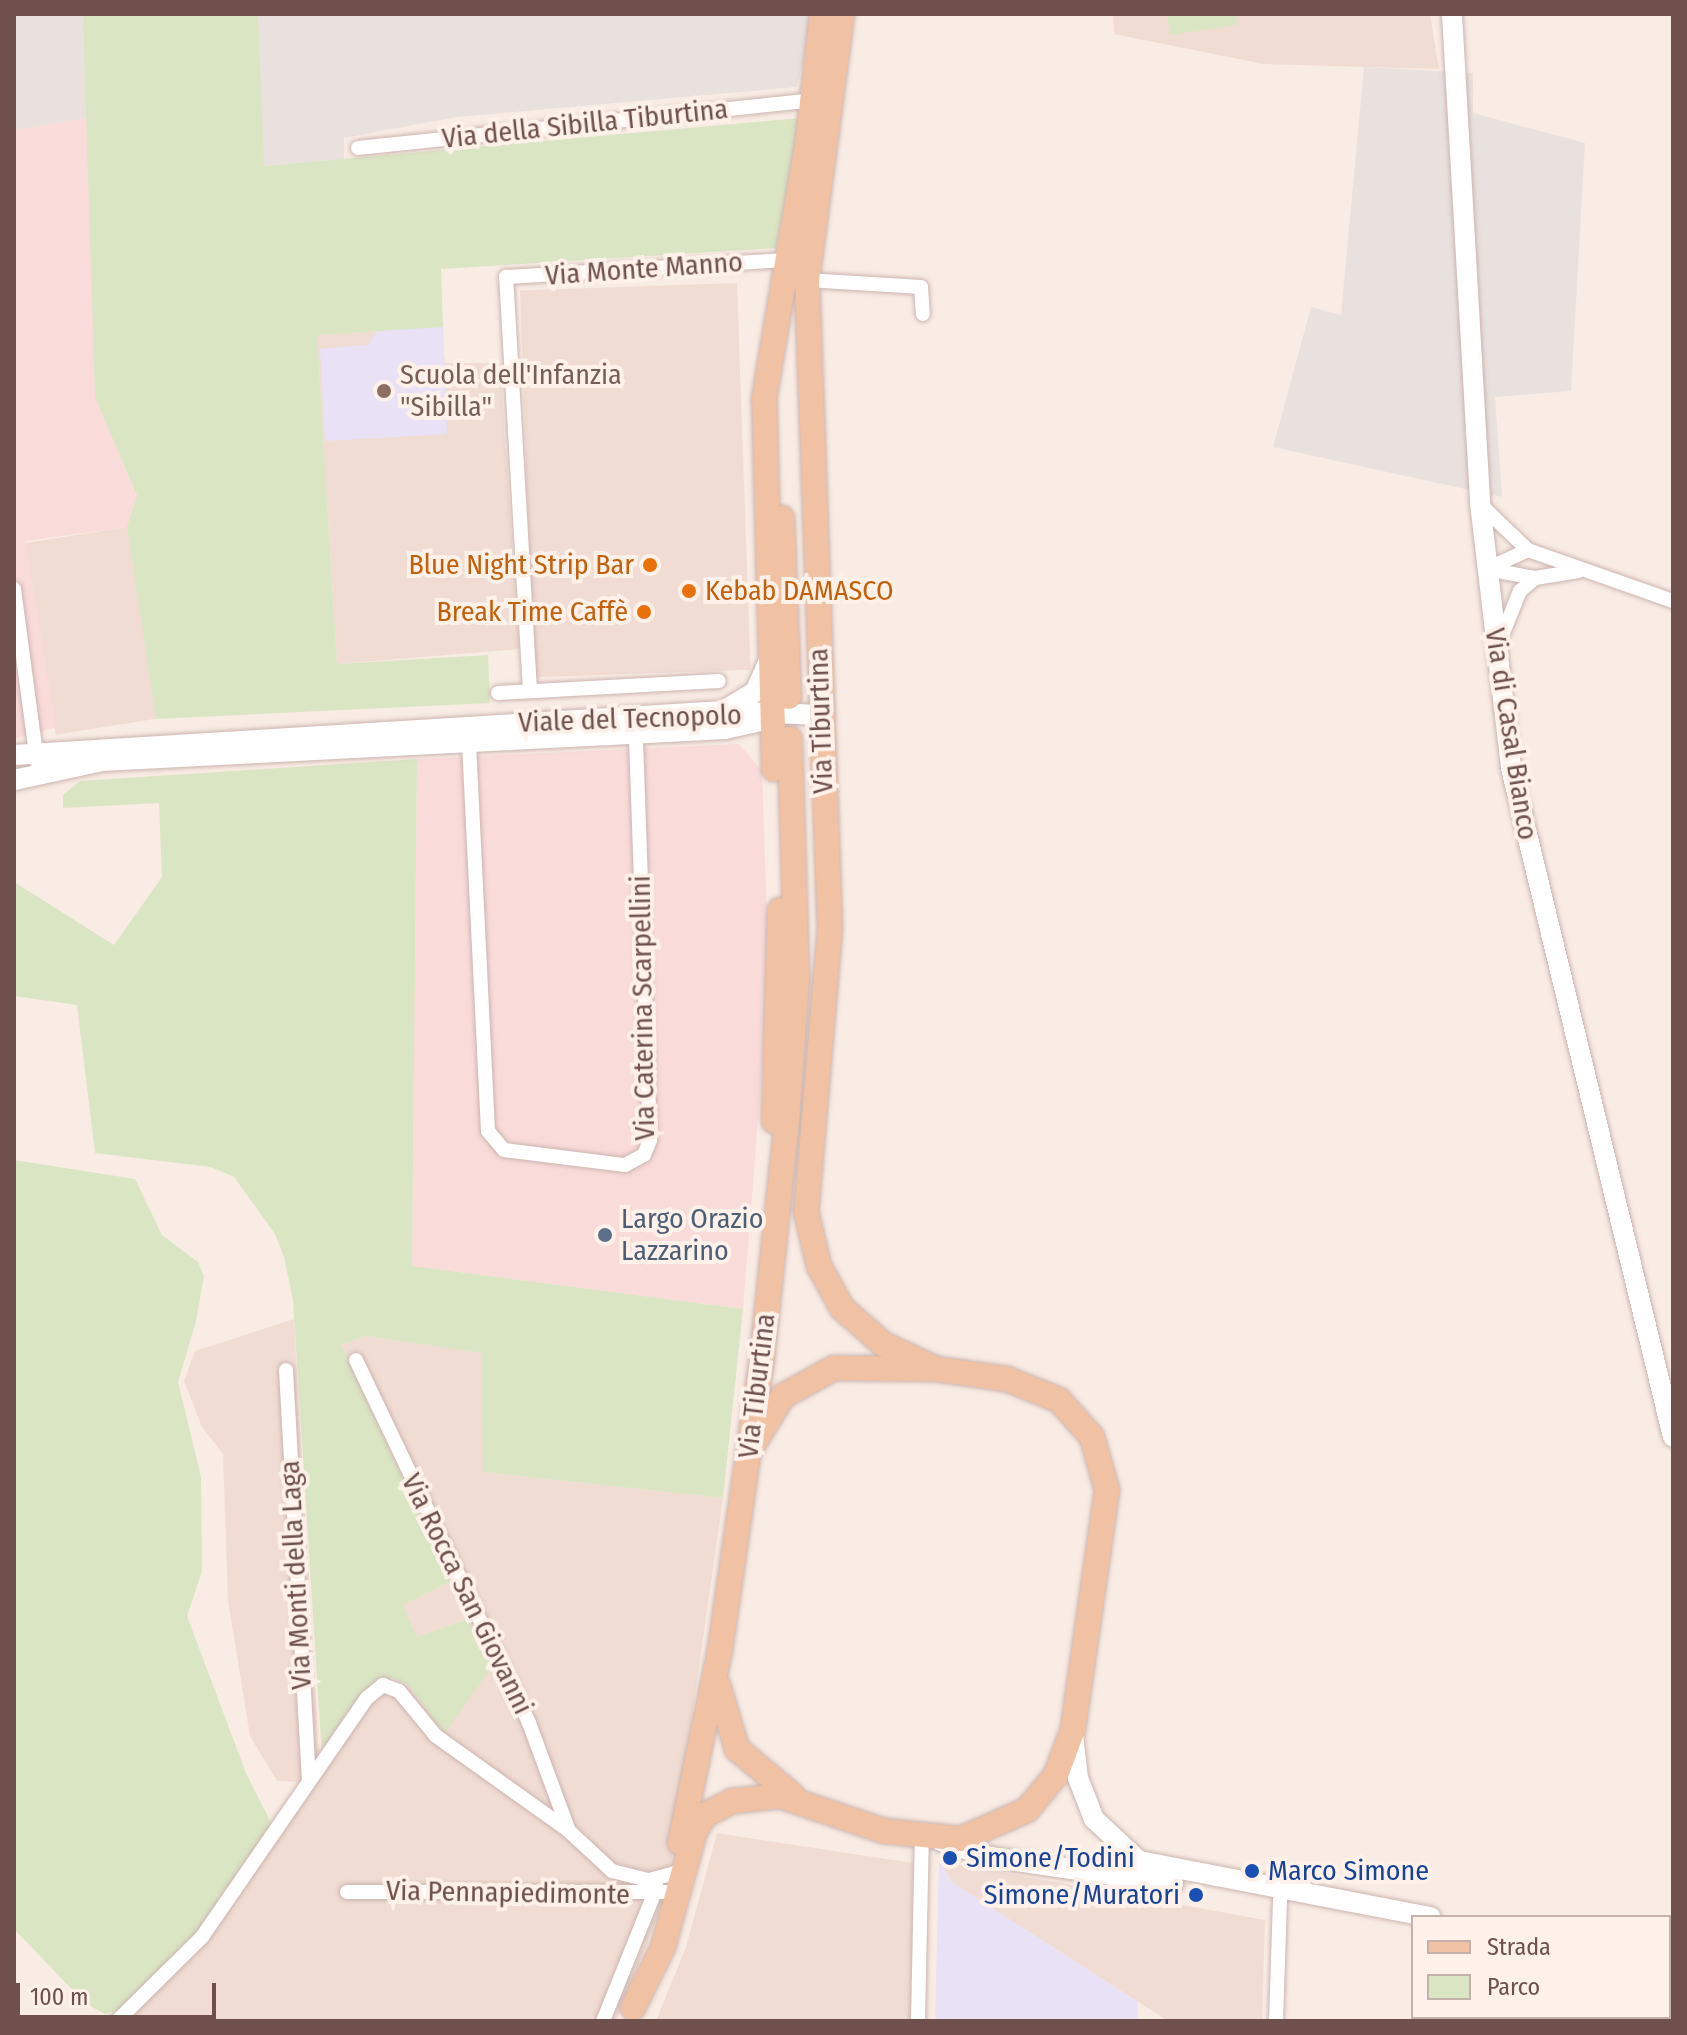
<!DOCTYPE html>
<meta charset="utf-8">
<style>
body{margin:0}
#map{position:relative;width:1687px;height:2035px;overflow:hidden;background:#f9ece4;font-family:"Fira Sans Condensed",sans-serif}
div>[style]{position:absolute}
.residential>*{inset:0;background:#f0dcd3;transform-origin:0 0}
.commercial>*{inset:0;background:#f9dbd9}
.industrial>*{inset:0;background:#e9e1de}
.education>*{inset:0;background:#e9e1f6}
.green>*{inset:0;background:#dae5c4}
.roads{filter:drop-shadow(0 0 2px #ccb4af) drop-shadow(0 0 2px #ccb4af)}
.street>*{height:14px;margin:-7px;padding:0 7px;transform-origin:7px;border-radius:7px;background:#fff}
.secondary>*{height:20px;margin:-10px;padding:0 10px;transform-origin:10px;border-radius:10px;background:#fff}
.primary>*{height:24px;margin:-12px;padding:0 12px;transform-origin:12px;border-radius:12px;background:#f1c1a3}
.dots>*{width:22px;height:22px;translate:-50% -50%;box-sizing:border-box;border:4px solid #fdf1ea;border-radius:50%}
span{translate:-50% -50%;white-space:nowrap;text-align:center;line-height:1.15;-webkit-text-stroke:8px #fdf1ea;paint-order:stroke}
.street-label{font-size:28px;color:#6f504d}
.education-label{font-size:28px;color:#785e54}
.left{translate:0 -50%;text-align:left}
.food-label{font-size:28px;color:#c56008}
.right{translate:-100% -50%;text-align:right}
.service-label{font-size:28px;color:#4e5e75}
.transit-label{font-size:28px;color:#164399}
.frame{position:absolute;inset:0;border:16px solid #6f504d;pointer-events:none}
.legend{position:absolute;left:1411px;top:1915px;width:260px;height:104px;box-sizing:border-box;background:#fdf1ea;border:2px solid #c4b1ab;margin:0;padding:10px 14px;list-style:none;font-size:24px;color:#6f504d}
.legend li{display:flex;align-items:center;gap:16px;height:40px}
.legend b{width:40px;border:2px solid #c4b1ab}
.scale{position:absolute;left:16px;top:1983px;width:200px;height:36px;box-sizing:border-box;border:4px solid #6f504d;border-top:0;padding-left:10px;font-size:24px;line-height:28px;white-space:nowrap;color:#6f504d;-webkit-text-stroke:6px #fdf1ea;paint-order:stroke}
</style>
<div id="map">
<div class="residential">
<i style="clip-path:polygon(1113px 14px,1430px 14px,1439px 69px,1264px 64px,1114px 34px)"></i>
<i style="left:737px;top:283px;width:387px;height:217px;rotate:88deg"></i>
<i style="clip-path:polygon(441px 327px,445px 363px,500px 363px,519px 649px,337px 664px,317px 335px)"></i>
<i style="left:127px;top:527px;width:194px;height:103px;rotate:81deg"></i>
<i style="clip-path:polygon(294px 1319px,319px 1757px,375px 1680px,408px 1685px,444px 1734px,468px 1619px,417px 1637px,403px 1605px,451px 1581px,341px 1345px,366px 1336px,482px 1353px,483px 1472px,723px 1498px,672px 1856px,658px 1916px,616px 2021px,111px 2021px,186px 1952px,301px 1782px,277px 1781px,250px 1736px,228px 1601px,223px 1454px,202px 1427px,184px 1381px,195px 1351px)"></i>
<i style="clip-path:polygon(717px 1833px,913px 1863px,911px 2021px,656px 2021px,686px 1947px)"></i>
<i style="clip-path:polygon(939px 1861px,1265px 1920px,1262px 2021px,1168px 2021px,953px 1883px)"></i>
</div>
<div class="commercial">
<i style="clip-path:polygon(91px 117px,95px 396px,137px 497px,127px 527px,25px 541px,56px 727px,14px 739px,14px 130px)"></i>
<i style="clip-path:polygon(739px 744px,762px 771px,769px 981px,743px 1309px,412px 1266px,417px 759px)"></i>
</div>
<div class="industrial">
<i style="clip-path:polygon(14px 14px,83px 14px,91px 117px,14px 130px)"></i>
<i style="clip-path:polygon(258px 14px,814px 14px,797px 87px,456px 117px,344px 138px,344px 159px,263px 166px)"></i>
<i style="clip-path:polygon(1364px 67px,1473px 73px,1473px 113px,1585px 143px,1571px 391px,1495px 397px,1502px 497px,1273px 447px,1311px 307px,1341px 315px)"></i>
</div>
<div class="education">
<i style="clip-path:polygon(443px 327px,447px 434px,325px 441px,320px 349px,368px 345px,378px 330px)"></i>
<i style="clip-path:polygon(939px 1861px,953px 1883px,1138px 2002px,1137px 2021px,935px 2021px)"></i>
</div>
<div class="green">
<i style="clip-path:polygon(83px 14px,258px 14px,264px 166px,800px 118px,776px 248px,441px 269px,443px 327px,317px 335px,337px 664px,488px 655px,490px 703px,156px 719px,127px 527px,137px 496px,95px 397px)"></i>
<i style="clip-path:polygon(1167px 14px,1236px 14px,1237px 25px,1170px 35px)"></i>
<i style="clip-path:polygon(417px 759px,412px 1266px,743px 1309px,723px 1498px,483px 1472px,481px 1353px,366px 1336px,341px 1345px,451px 1581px,403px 1605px,417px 1637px,468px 1619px,492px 1667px,444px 1734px,408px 1685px,392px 1678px,322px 1756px,293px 1300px,284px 1257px,275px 1234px,234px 1177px,211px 1167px,95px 1153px,77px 1005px,14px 996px,14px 882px,114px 945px,162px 877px,159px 803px,63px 808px,63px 795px,80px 781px)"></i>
<i style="clip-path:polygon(14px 1160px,135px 1179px,162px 1235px,198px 1262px,204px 1276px,196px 1321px,178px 1382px,201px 1477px,202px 1571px,187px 1616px,246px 1773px,274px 1829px,186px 1952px,126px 2008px,105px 2014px,85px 2003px,14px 1929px)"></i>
</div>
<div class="roads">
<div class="street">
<i style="left:358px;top:148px;width:457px;rotate:-6deg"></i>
<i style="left:807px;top:280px;width:114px;rotate:3.5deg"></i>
<i style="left:921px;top:287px;width:27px;rotate:86deg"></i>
<i style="left:1481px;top:505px;width:65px;rotate:43.8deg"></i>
<i style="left:1528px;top:550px;width:154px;rotate:19.4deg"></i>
<i style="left:1487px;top:569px;width:49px;rotate:10.6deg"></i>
<i style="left:1535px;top:578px;width:44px;rotate:-9.2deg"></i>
<i style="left:1487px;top:569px;width:45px;rotate:-24.9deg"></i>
<i style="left:14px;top:589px;width:175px;rotate:82.4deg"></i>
<i style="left:1501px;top:638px;width:51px;rotate:-68deg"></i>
<i style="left:1520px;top:591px;width:20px;rotate:-41deg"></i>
<i style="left:530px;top:691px;width:415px;rotate:-93.3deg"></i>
<i style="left:506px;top:277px;width:277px;rotate:-3.5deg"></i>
<i style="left:498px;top:693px;width:221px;rotate:-3.1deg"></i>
<i style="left:469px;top:743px;width:388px;rotate:87.2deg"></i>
<i style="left:488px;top:1131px;width:25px;rotate:50deg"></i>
<i style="left:504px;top:1150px;width:122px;rotate:7.1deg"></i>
<i style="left:625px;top:1165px;width:21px;rotate:-28deg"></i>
<i style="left:644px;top:1155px;width:16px;rotate:-68deg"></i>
<i style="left:650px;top:1140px;width:406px;rotate:-92deg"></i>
<i style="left:356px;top:1360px;width:402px;rotate:64.5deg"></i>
<i style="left:529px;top:1723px;width:115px;rotate:69.7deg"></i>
<i style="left:286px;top:1370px;width:411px;rotate:86.8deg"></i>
<i style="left:347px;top:1892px;width:322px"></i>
<i style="left:117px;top:2021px;width:120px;rotate:-44.7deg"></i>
<i style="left:202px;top:1937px;width:290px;rotate:-55.4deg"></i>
<i style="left:367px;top:1698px;width:21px;rotate:-39deg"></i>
<i style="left:383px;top:1685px;width:17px;rotate:21deg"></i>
<i style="left:399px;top:1691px;width:58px;rotate:50.6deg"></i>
<i style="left:436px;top:1736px;width:163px;rotate:35.5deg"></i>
<i style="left:569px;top:1831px;width:59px;rotate:42.9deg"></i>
<i style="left:612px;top:1871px;width:38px;rotate:14deg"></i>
<i style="left:649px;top:1880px;width:31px;rotate:-15deg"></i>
<i style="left:603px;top:2021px;width:144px;rotate:-68.1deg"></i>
<i style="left:918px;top:2021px;width:184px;rotate:-88.8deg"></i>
<i style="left:1276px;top:2021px;width:122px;rotate:-88.1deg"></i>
</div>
<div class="secondary">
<i style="left:1452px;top:14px;width:490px;rotate:86.7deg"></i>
<i style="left:1480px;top:503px;width:267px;rotate:83.3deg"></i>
<i style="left:1511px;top:768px;width:688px;rotate:76.39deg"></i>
<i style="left:723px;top:711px;width:37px;rotate:-31deg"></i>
<i style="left:755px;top:692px;width:34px;rotate:-66deg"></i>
<i style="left:14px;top:755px;width:710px;rotate:-3.55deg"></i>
<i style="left:723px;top:711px;width:98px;rotate:2.3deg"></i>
<i style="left:14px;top:780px;width:90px;rotate:-12.2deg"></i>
<i style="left:102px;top:761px;width:624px;rotate:-2.94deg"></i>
<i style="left:725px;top:729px;width:41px;rotate:-12.7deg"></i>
<i style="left:1073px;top:1735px;width:43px;rotate:83.4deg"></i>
<i style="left:1078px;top:1778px;width:44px;rotate:68.7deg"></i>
<i style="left:1094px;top:1819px;width:62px;rotate:43deg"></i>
<i style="left:1139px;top:1861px;width:297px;rotate:10.9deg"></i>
<i style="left:941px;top:1841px;width:52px;rotate:18.1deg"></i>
<i style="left:990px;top:1857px;width:185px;rotate:8.4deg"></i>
<i style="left:1655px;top:2017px;width:6px;rotate:45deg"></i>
</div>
<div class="primary">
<i style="left:842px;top:14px;width:268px;rotate:97.5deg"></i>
<i style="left:807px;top:280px;width:648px;rotate:87.97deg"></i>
<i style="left:830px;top:928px;width:284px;rotate:94.8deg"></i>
<i style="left:806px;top:1211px;width:57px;rotate:76.7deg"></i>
<i style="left:819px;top:1266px;width:48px;rotate:61.3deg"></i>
<i style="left:842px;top:1308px;width:55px;rotate:41.3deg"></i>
<i style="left:883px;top:1344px;width:59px;rotate:25.3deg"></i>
<i style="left:807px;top:147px;width:134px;rotate:-83.6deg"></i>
<i style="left:782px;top:518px;width:179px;rotate:87.8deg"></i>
<i style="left:774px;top:769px;width:370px;rotate:-91.5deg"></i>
<i style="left:764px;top:399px;width:271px;rotate:-80.4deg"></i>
<i style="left:774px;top:1121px;width:211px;rotate:-88.4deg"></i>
<i style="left:718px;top:1685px;width:67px;rotate:73.5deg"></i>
<i style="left:737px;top:1749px;width:72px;rotate:39.9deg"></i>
<i style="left:680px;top:1843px;width:197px;rotate:-78.3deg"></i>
<i style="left:720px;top:1650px;width:295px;rotate:-81.8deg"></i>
<i style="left:762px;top:1358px;width:239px;rotate:-84deg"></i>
<i style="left:787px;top:1120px;width:139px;rotate:-85.9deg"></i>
<i style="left:797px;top:981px;width:242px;rotate:-91.7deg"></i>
<i style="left:633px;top:2008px;width:68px;rotate:-63.8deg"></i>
<i style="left:663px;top:1947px;width:120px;rotate:-74.6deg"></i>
<i style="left:695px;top:1831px;width:19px;rotate:-58deg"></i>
<i style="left:705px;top:1815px;width:30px;rotate:-27deg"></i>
<i style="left:732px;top:1801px;width:48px;rotate:-5.9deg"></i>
<i style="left:780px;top:1796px;width:110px;rotate:18.6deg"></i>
<i style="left:884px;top:1831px;width:77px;rotate:5.9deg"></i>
<i style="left:961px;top:1839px;width:72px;rotate:-23.7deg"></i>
<i style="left:1027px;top:1810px;width:45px;rotate:-50.4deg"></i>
<i style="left:1056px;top:1775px;width:49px;rotate:-69.7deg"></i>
<i style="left:1073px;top:1729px;width:241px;rotate:-81.9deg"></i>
<i style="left:1107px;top:1490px;width:55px;rotate:-105.8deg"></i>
<i style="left:1092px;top:1437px;width:50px;rotate:-131.7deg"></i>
<i style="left:1059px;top:1400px;width:56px;rotate:-158deg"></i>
<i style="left:1007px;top:1379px;width:72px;rotate:-172deg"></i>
<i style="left:936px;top:1369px;width:102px;rotate:-179.4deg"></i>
<i style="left:834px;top:1368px;width:58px;rotate:151.2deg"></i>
<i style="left:783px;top:1396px;width:65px;rotate:121.7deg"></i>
</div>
</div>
<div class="dots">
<i style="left:384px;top:391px;background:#8d6e63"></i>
<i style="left:650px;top:565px;background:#e8710a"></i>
<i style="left:689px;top:591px;background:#e8710a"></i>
<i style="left:644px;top:612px;background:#e8710a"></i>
<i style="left:605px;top:1235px;background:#5c6f8a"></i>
<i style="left:950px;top:1858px;background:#1a4fb4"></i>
<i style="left:1252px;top:1871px;background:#1a4fb4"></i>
<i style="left:1196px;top:1895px;background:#1a4fb4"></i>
</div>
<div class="street-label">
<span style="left:585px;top:124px;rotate:-6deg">Via della Sibilla Tiburtina</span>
<span style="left:644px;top:269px;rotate:-4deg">Via Monte Manno</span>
<span style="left:630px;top:719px;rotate:-2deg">Viale del Tecnopolo</span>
<span style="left:821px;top:721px;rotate:-92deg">Via Tiburtina</span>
<span style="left:1511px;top:734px;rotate:81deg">Via di Casal Bianco</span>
<span style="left:643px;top:1008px;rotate:-91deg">Via Caterina Scarpellini</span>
<span style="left:757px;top:1386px;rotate:-83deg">Via Tiburtina</span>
<span style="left:296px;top:1575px;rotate:-93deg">Via Monti della Laga</span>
<span style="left:467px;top:1594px;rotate:64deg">Via Rocca San Giovanni</span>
<span style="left:508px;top:1893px;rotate:1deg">Via Pennapiedimonte</span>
</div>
<div class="education-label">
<span class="left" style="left:400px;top:391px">Scuola dell'Infanzia<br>"Sibilla"</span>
</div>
<div class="food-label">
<span class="right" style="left:634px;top:565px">Blue Night Strip Bar</span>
<span class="left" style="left:705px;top:591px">Kebab DAMASCO</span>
<span class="right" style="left:628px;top:612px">Break Time Caffè</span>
</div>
<div class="service-label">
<span class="left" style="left:621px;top:1235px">Largo Orazio<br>Lazzarino</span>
</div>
<div class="transit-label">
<span class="left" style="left:966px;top:1858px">Simone/Todini</span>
<span class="left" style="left:1268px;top:1871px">Marco Simone</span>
<span class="right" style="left:1180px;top:1895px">Simone/Muratori</span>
</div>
<div class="frame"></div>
<ul class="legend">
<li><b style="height:10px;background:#f1c1a3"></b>Strada</li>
<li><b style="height:22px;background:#dae5c4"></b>Parco</li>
</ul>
<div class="scale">100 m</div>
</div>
